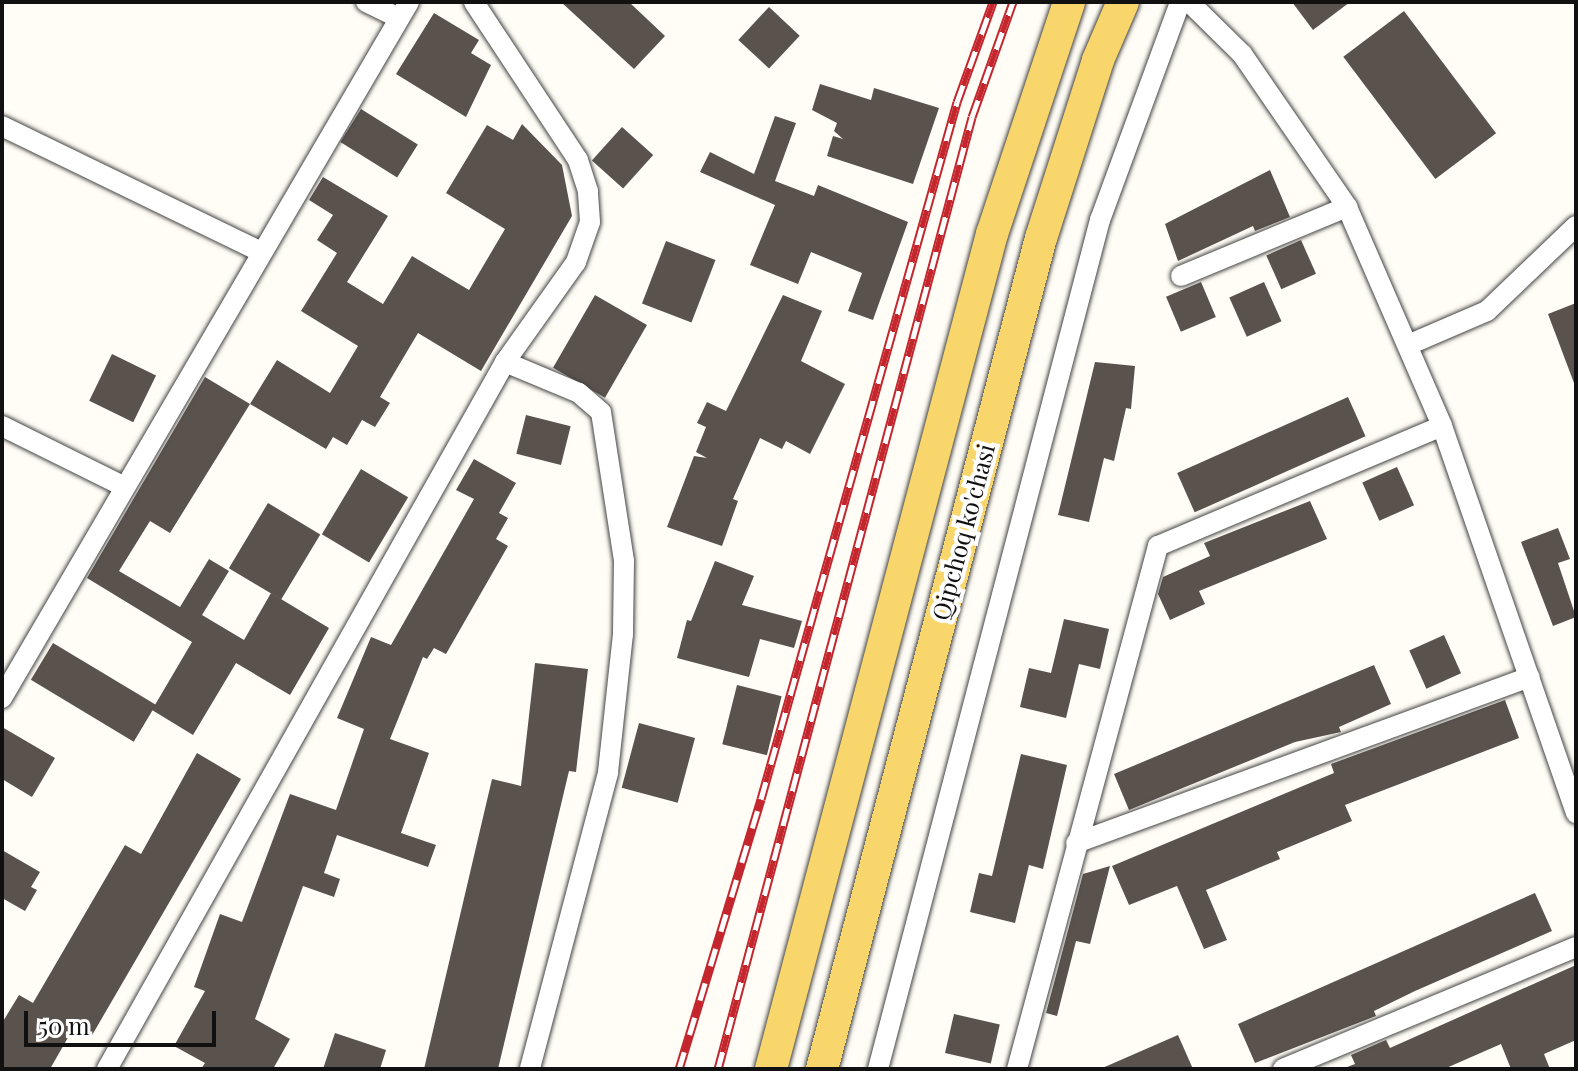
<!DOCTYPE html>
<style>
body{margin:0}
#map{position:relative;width:1578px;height:1071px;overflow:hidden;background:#fffdf5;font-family:"Playfair Display",serif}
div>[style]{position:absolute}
.building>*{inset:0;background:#5a524d;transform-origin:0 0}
.roads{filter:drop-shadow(0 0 2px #444) drop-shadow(0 0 2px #444)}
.minor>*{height:20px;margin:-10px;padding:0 10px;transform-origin:10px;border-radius:10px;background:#fff}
.primary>*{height:32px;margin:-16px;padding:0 16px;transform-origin:16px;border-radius:16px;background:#f9d66b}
.rail>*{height:9px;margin-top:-4.5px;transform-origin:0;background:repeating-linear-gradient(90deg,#fff 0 18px,#c4262e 0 36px);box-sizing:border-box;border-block:2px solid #c4262e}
span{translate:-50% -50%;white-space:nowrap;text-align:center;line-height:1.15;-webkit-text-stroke:8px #fff;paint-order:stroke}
.street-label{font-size:24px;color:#111}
.frame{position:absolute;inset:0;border:4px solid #111;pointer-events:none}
.scale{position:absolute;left:24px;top:1011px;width:192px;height:36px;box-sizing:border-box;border:4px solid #111;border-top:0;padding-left:10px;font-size:24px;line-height:28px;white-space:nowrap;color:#111;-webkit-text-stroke:6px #fff;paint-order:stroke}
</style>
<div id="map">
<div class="building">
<i style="clip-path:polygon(561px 2px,629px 2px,665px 36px,634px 69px)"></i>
<i style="clip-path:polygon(1292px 2px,1350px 2px,1313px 30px)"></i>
<i style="left:769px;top:7px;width:42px;height:45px;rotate:43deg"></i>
<i style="left:1404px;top:11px;width:153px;height:76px;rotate:53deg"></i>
<i style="clip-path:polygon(434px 13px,479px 40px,471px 53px,491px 65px,466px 117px,396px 74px)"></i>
<i style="clip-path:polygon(820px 84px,871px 100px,874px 88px,939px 108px,913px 184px,827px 156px,833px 136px,843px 139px,834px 131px,837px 123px,812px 110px)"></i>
<i style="left:361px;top:109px;width:67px;height:39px;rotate:32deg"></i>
<i style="clip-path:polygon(775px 116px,796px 123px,775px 181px,814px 196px,818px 185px,908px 222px,873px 320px,848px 311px,862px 273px,811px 252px,798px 284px,750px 265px,775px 205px,700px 172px,710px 152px,754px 174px)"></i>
<i style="clip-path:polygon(522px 124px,562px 165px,572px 216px,481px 371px,418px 333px,380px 397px,390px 403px,375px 427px,362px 420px,347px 445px,333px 437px,326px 449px,250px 404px,277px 360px,330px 393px,358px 346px,301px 311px,337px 253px,317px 240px,333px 215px,309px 200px,323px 177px,388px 216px,347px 282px,383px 304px,412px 256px,469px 290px,505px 229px,446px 193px,487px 125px,513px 140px)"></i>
<i style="left:622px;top:127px;width:42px;height:45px;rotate:42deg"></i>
<i style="clip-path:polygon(1270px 170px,1290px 217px,1255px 231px,1253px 226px,1178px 261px,1165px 224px)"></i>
<i style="left:1301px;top:240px;width:37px;height:38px;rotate:66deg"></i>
<i style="left:666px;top:241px;width:53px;height:67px;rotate:21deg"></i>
<i style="left:1201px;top:282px;width:38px;height:38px;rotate:67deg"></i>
<i style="left:1264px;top:282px;width:43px;height:38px;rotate:66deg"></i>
<i style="left:595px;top:295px;width:60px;height:84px;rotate:30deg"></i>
<i style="clip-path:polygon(783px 295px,822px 311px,801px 361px,845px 384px,810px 454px,786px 441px,782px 449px,760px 438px,733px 499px,738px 501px,722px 546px,667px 527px,694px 456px,707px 458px,696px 452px,706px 427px,697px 423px,707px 402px,726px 411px)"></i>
<i style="clip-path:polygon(1576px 303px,1576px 383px,1574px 383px,1548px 314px)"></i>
<i style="left:112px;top:354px;width:49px;height:52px;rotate:26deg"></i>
<i style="clip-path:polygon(1095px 362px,1135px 366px,1131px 409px,1126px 408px,1114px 461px,1104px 458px,1089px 522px,1058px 515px)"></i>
<i style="clip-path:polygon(205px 377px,250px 404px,170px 533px,150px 521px,119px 571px,180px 607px,209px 559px,229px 571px,202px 615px,244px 640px,271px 593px,329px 628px,290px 695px,236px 663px,193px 735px,152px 710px,192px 642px,87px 578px)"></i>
<i style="left:1348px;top:397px;width:43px;height:187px;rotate:66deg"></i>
<i style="left:526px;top:415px;width:46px;height:40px;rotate:14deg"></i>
<i style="clip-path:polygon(474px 459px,516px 483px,499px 513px,508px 518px,496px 539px,508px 546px,446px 654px,434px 648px,427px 659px,423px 657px,390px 739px,429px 753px,401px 833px,436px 845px,428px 867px,337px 835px,324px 873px,340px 879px,334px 897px,303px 886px,255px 1019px,290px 1039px,273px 1069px,201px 1069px,205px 1063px,174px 1046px,205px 991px,194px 987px,220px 914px,242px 922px,290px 794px,336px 810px,364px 729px,337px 718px,371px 637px,391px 645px,474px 499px,456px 490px)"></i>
<i style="left:1397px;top:467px;width:42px;height:38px;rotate:66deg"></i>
<i style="left:361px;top:469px;width:55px;height:76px;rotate:31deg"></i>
<i style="clip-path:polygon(1310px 501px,1327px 539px,1199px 591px,1205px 604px,1170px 620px,1158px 594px,1163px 577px,1210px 556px,1204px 543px)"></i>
<i style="left:268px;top:503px;width:61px;height:76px;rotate:31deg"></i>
<i style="clip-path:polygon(1558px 528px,1570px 559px,1558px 563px,1576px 617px,1553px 626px,1521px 542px)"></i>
<i style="clip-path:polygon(715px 561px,754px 576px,742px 605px,802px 621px,794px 648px,760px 639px,749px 677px,677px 658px,687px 620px,691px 621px)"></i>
<i style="clip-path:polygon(1064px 619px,1109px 629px,1100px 669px,1079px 664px,1066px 718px,1020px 707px,1029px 668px,1051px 673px)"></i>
<i style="left:1444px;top:635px;width:42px;height:38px;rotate:66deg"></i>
<i style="left:53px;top:643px;width:120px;height:43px;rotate:31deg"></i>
<i style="clip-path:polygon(535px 663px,588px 669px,576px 772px,569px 771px,498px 1069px,424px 1069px,492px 779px,521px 786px)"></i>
<i style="clip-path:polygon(1374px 665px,1391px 704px,1339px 727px,1341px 732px,1295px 742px,1129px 810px,1114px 774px)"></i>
<i style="left:737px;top:685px;width:46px;height:61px;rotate:14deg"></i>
<i style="clip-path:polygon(1505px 700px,1519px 738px,1345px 805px,1352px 821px,1277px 852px,1280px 859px,1206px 890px,1227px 940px,1204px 949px,1177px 886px,1129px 905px,1112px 866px,1334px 773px,1331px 764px)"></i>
<i style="left:639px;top:723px;width:58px;height:67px;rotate:15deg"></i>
<i style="clip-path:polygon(2px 727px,55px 758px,32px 797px,2px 779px)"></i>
<i style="clip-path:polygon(197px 753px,241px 779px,91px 1037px,74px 1027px,50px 1069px,2px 1069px,2px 1023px,19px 995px,33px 1003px,125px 845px,141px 854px)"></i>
<i style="clip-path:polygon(1021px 754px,1067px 765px,1043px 869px,1029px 865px,1015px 923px,970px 912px,979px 873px,992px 876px)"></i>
<i style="clip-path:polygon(2px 850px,40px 872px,31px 887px,37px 890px,25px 911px,2px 898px)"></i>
<i style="clip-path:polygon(1110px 866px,1090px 944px,1076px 941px,1057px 1016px,1046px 1013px,1083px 874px)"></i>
<i style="clip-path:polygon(1535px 893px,1552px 931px,1415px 991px,1374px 1011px,1376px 1016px,1255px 1063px,1238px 1024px)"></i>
<i style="clip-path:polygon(1576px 965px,1576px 1040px,1544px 1054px,1550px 1069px,1511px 1069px,1501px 1044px,1444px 1069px,1342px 1069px,1355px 1064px,1351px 1055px,1386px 1040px,1390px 1048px)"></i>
<i style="left:954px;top:1014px;width:47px;height:40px;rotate:13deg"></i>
<i style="clip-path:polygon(335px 1033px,386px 1050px,380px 1069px,323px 1069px)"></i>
<i style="clip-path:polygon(1178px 1035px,1193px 1069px,1100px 1069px)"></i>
</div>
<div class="roads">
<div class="minor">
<i style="left:366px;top:2px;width:34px;rotate:26deg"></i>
<i style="left:1189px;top:2px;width:74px;rotate:44.5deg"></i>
<i style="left:1242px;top:54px;width:186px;rotate:55.5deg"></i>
<i style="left:1347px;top:207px;width:239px;rotate:66.5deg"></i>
<i style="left:1442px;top:426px;width:410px;rotate:70.9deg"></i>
<i style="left:2px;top:126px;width:288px;rotate:25.9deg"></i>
<i style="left:1181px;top:276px;width:180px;rotate:-22.6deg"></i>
<i style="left:1408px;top:345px;width:86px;rotate:-23.3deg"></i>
<i style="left:1487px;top:311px;width:123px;rotate:-43.7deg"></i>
<i style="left:505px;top:362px;width:80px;rotate:22.7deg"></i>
<i style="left:579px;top:393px;width:29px;rotate:41deg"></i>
<i style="left:601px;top:412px;width:151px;rotate:81.2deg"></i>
<i style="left:624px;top:561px;width:73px;rotate:90.8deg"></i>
<i style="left:623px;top:634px;width:140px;rotate:96.2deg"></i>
<i style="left:608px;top:773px;width:306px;rotate:104.8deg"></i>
<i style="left:2px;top:426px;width:137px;rotate:26.4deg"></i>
<i style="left:2px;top:698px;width:806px;rotate:-59.68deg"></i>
<i style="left:1076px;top:843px;width:483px;rotate:-20.1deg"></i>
<i style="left:107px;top:1069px;width:811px;rotate:-60.62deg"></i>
<i style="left:505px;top:362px;width:123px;rotate:-54.6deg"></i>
<i style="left:576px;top:262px;width:42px;rotate:-70.7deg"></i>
<i style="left:590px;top:222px;width:31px;rotate:-94deg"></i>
<i style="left:588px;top:191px;width:33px;rotate:-108deg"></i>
<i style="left:578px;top:160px;width:189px;rotate:-123.4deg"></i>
<i style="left:878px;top:1069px;width:878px;rotate:-75.35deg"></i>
<i style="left:1100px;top:220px;width:232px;rotate:-69.8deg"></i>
<i style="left:1017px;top:1069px;width:542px;rotate:-74.91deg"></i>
<i style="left:1158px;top:546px;width:308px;rotate:-22.9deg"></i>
<i style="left:1283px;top:1069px;width:317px;rotate:-22.6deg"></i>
</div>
<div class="primary">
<i style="left:771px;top:1069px;width:864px;rotate:-75.18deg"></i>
<i style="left:992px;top:234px;width:244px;rotate:-71.6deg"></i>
<i style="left:822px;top:1069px;width:859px;rotate:-75.24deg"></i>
<i style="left:1041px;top:238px;width:187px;rotate:-72.2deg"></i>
<i style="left:1098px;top:60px;width:63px;rotate:-66.7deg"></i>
</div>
</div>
<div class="rail">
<i style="left:679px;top:1069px;width:282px;rotate:-73.1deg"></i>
<i style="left:761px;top:799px;width:724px;rotate:-74.29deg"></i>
<i style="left:957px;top:102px;width:106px;rotate:-70.2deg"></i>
<i style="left:718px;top:1069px;width:985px;rotate:-75.06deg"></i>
<i style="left:972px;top:117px;width:122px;rotate:-70.4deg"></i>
</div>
<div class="street-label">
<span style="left:963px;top:532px;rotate:-75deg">Qipchoq ko'chasi</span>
</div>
<div class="frame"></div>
<div class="scale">50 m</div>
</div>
